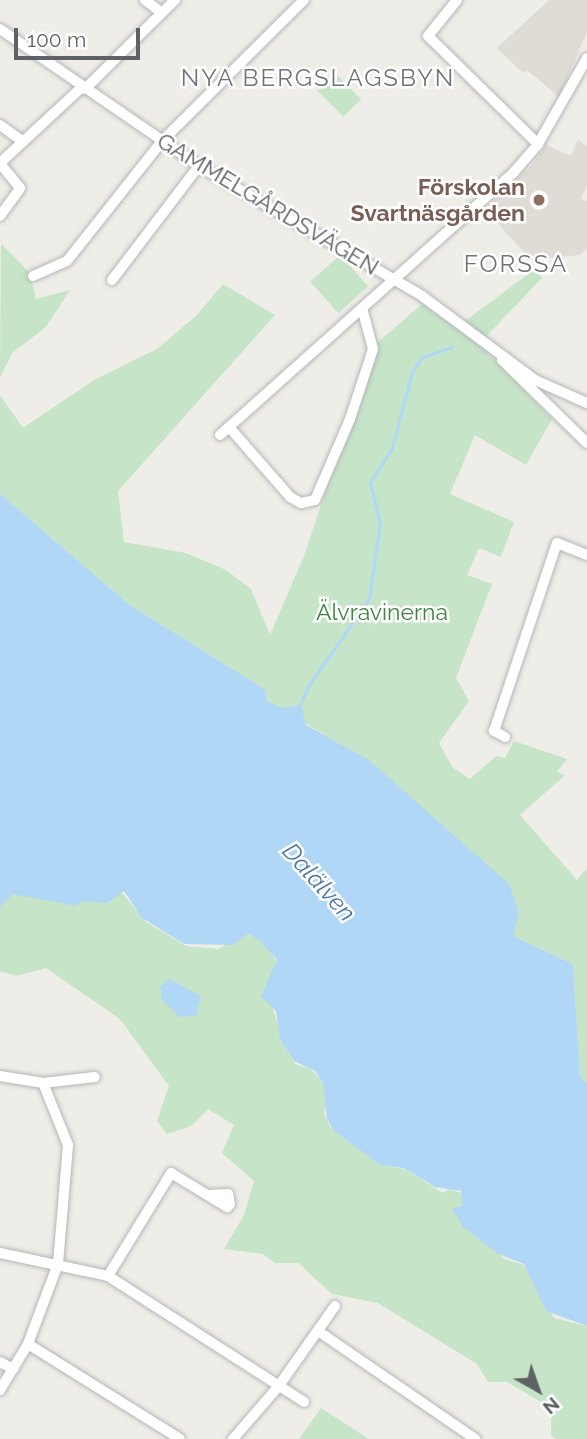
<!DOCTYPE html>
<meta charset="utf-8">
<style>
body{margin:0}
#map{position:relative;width:587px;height:1439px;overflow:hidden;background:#efede7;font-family:Raleway,sans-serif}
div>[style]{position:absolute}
.education>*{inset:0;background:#dfdcd5}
.green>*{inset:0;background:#c6e4c7;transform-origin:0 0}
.water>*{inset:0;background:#b0d7f6}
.stream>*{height:2.5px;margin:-1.25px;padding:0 1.25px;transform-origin:1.25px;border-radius:1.25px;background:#b0d7f6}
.roads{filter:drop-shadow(0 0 2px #b4b7ba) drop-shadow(0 0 2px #b4b7ba)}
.street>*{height:10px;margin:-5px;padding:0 5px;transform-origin:5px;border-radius:5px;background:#fff}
.dots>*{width:19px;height:19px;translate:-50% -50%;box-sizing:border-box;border:4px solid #fff;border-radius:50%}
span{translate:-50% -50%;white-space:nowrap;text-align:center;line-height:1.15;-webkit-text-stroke:5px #fff;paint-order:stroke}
.education-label{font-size:23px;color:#785e54;font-weight:700}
.right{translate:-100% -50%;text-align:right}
.street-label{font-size:23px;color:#5e6266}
.park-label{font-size:23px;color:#408343}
.neighbourhood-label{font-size:24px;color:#707377;letter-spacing:2px}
.water-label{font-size:24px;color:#4d78a7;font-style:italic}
.north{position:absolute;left:503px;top:1355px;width:70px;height:70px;-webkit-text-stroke:5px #fff;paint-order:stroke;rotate:140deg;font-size:19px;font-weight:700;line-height:28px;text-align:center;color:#5e6266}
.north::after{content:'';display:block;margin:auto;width:24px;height:32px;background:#5e6266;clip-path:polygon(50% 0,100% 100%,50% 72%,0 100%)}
.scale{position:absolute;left:14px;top:28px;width:126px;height:32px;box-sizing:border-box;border:4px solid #5e6266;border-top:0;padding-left:9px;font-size:21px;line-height:24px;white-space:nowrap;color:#5e6266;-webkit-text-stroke:5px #fff;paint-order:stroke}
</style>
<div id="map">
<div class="education">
<i style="clip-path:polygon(549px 0,587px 0,587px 32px,559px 97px,527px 70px,523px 73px,497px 48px)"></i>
<i style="clip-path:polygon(578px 139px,587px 147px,587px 185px,581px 199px,587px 201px,587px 248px,580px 255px,531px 260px,485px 209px,531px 166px,546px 145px,571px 156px)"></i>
</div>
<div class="green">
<i style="left:335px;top:73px;width:37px;height:25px;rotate:45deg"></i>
<i style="clip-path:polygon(1px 244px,30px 273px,36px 299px,70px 290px,46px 327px,12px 353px,0 377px)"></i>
<i style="left:340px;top:255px;width:42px;height:40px;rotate:48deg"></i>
<i style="clip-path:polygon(535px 269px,542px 278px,479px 344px,552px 419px,526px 465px,475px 435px,450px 494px,514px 522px,501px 557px,479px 548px,467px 575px,492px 584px,456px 678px,469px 701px,439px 743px,452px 767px,470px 779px,496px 756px,505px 758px,514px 741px,567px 759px,557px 772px,565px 775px,520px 815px,577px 880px,587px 868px,587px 1086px,580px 1077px,573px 964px,513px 936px,415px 803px,369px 761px,267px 701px,266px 690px,131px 606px,0 494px,0 395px,23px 428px,94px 380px,157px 349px,197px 315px,223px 284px,275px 315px,118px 491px,124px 542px,186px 553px,226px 570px,251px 589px,270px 635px,304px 556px,375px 345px,422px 304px,457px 327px)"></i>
<i style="clip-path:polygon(111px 879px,146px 922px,186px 946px,218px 949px,249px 932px,260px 934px,277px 963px,272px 1007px,284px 1042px,295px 1064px,311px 1069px,321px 1080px,329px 1096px,324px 1112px,330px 1127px,359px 1144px,381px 1165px,405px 1169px,443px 1193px,449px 1189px,461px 1193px,465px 1202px,457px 1215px,467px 1230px,505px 1259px,524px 1265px,554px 1318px,587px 1326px,587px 1439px,556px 1439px,551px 1435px,551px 1408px,507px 1382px,488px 1382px,477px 1364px,378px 1303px,332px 1294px,298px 1263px,275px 1263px,263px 1254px,224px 1249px,244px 1215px,254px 1181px,222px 1153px,234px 1125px,208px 1109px,191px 1126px,167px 1134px,157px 1121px,169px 1086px,120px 1019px,46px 968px,16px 976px,0 971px,0 896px)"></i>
<i style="clip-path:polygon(321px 1408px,369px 1439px,299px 1439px)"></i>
</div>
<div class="water">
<i style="clip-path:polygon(0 494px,131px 606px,266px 690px,267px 701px,283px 708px,301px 705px,306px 725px,369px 760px,509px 884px,519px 913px,513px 936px,573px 964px,580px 1077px,587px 1083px,587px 1326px,546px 1311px,524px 1264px,498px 1254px,463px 1227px,452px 1209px,462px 1206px,461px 1191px,435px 1187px,404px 1168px,380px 1165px,333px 1130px,327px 1119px,323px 1083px,315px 1071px,294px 1061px,280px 1039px,276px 1011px,261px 996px,277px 960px,261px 942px,248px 933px,234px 945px,184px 944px,142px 918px,124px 891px,107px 903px,83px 901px,76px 906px,13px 894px,0 907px)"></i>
<i style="clip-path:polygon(169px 979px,201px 996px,196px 1016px,180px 1017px,162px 1000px,160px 987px)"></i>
</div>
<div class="stream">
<i style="left:299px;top:707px;width:24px;rotate:-66deg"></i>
<i style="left:309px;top:685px;width:105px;rotate:-55.1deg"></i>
<i style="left:369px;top:599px;width:77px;rotate:-81.8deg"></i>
<i style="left:380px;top:523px;width:41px;rotate:-104deg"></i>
<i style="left:370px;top:483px;width:41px;rotate:-57.8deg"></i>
<i style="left:392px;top:448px;width:79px;rotate:-75.3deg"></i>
<i style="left:412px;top:372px;width:18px;rotate:-56deg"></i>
<i style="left:422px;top:357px;width:32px;rotate:-18deg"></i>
</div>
<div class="roads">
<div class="street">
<i style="left:145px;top:0;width:21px;rotate:37deg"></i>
<i style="left:457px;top:0;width:46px;rotate:128.9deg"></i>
<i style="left:428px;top:36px;width:154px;rotate:44.5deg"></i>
<i style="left:0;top:29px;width:242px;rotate:34.5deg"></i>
<i style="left:199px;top:166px;width:258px;rotate:30.2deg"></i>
<i style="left:422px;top:296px;width:141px;rotate:36.6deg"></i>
<i style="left:535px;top:380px;width:57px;rotate:23.9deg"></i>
<i style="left:85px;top:89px;width:127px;rotate:-44.7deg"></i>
<i style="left:0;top:125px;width:27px;rotate:36deg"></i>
<i style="left:0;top:163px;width:112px;rotate:-42.8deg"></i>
<i style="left:0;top:216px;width:34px;rotate:-54deg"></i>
<i style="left:20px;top:188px;width:32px;rotate:-129deg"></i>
<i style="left:33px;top:276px;width:37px;rotate:-24deg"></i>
<i style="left:67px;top:261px;width:153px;rotate:-51.6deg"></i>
<i style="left:162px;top:141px;width:200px;rotate:-44.8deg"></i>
<i style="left:112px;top:280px;width:143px;rotate:-52.7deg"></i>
<i style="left:502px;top:360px;width:119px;rotate:44.3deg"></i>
<i style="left:229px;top:427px;width:93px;rotate:48.9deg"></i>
<i style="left:290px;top:497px;width:13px;rotate:29deg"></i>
<i style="left:301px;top:503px;width:14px;rotate:-12deg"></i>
<i style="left:315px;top:500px;width:88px;rotate:-66.6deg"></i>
<i style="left:350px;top:419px;width:74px;rotate:-71.8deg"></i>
<i style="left:373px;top:349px;width:42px;rotate:-105deg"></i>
<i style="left:220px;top:435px;width:394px;rotate:-41.8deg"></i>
<i style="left:514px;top:172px;width:37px;rotate:-49deg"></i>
<i style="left:538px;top:144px;width:99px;rotate:-60.3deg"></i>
<i style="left:505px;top:737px;width:13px;rotate:-151deg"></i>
<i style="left:494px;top:731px;width:198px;rotate:-71.5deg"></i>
<i style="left:557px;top:543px;width:32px;rotate:22deg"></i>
<i style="left:0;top:1076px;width:44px;rotate:9.2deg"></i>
<i style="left:43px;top:1083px;width:67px;rotate:68deg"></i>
<i style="left:68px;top:1145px;width:119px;rotate:94.8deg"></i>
<i style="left:58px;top:1264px;width:85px;rotate:110.6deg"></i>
<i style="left:28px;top:1344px;width:54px;rotate:121.3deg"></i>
<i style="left:43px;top:1083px;width:52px;rotate:-6.6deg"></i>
<i style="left:0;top:1253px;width:110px;rotate:12deg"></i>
<i style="left:108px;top:1276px;width:233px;rotate:32.7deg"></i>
<i style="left:108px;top:1276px;width:121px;rotate:-58.5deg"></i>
<i style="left:171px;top:1173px;width:66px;rotate:31.3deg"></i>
<i style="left:227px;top:1207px;width:4px;rotate:-45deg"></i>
<i style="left:230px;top:1204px;width:10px;rotate:-101deg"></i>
<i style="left:228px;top:1194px;width:20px;rotate:177deg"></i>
<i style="left:318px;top:1331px;width:191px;rotate:34.5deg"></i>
<i style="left:28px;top:1344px;width:179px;rotate:32deg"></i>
<i style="left:0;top:1362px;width:15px;rotate:28deg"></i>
<i style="left:233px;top:1439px;width:69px;rotate:-49.1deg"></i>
<i style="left:278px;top:1387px;width:99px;rotate:-54.9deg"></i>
</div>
</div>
<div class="dots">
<i style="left:539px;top:200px;background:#8d6e63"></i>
</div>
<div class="education-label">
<span class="right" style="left:525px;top:200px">Förskolan<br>Svartnäsgården</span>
</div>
<div class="street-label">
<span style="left:268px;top:204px;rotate:31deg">GAMMELGÅRDSVÄGEN</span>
</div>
<div class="park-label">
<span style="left:382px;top:612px">Älvravinerna</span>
</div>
<div class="neighbourhood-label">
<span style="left:318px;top:78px">NYA BERGSLAGSBYN</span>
<span style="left:516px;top:264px">FORSSA</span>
</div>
<div class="water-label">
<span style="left:319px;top:882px;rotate:48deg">Dalälven</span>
</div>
<div class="north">N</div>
<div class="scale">100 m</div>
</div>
